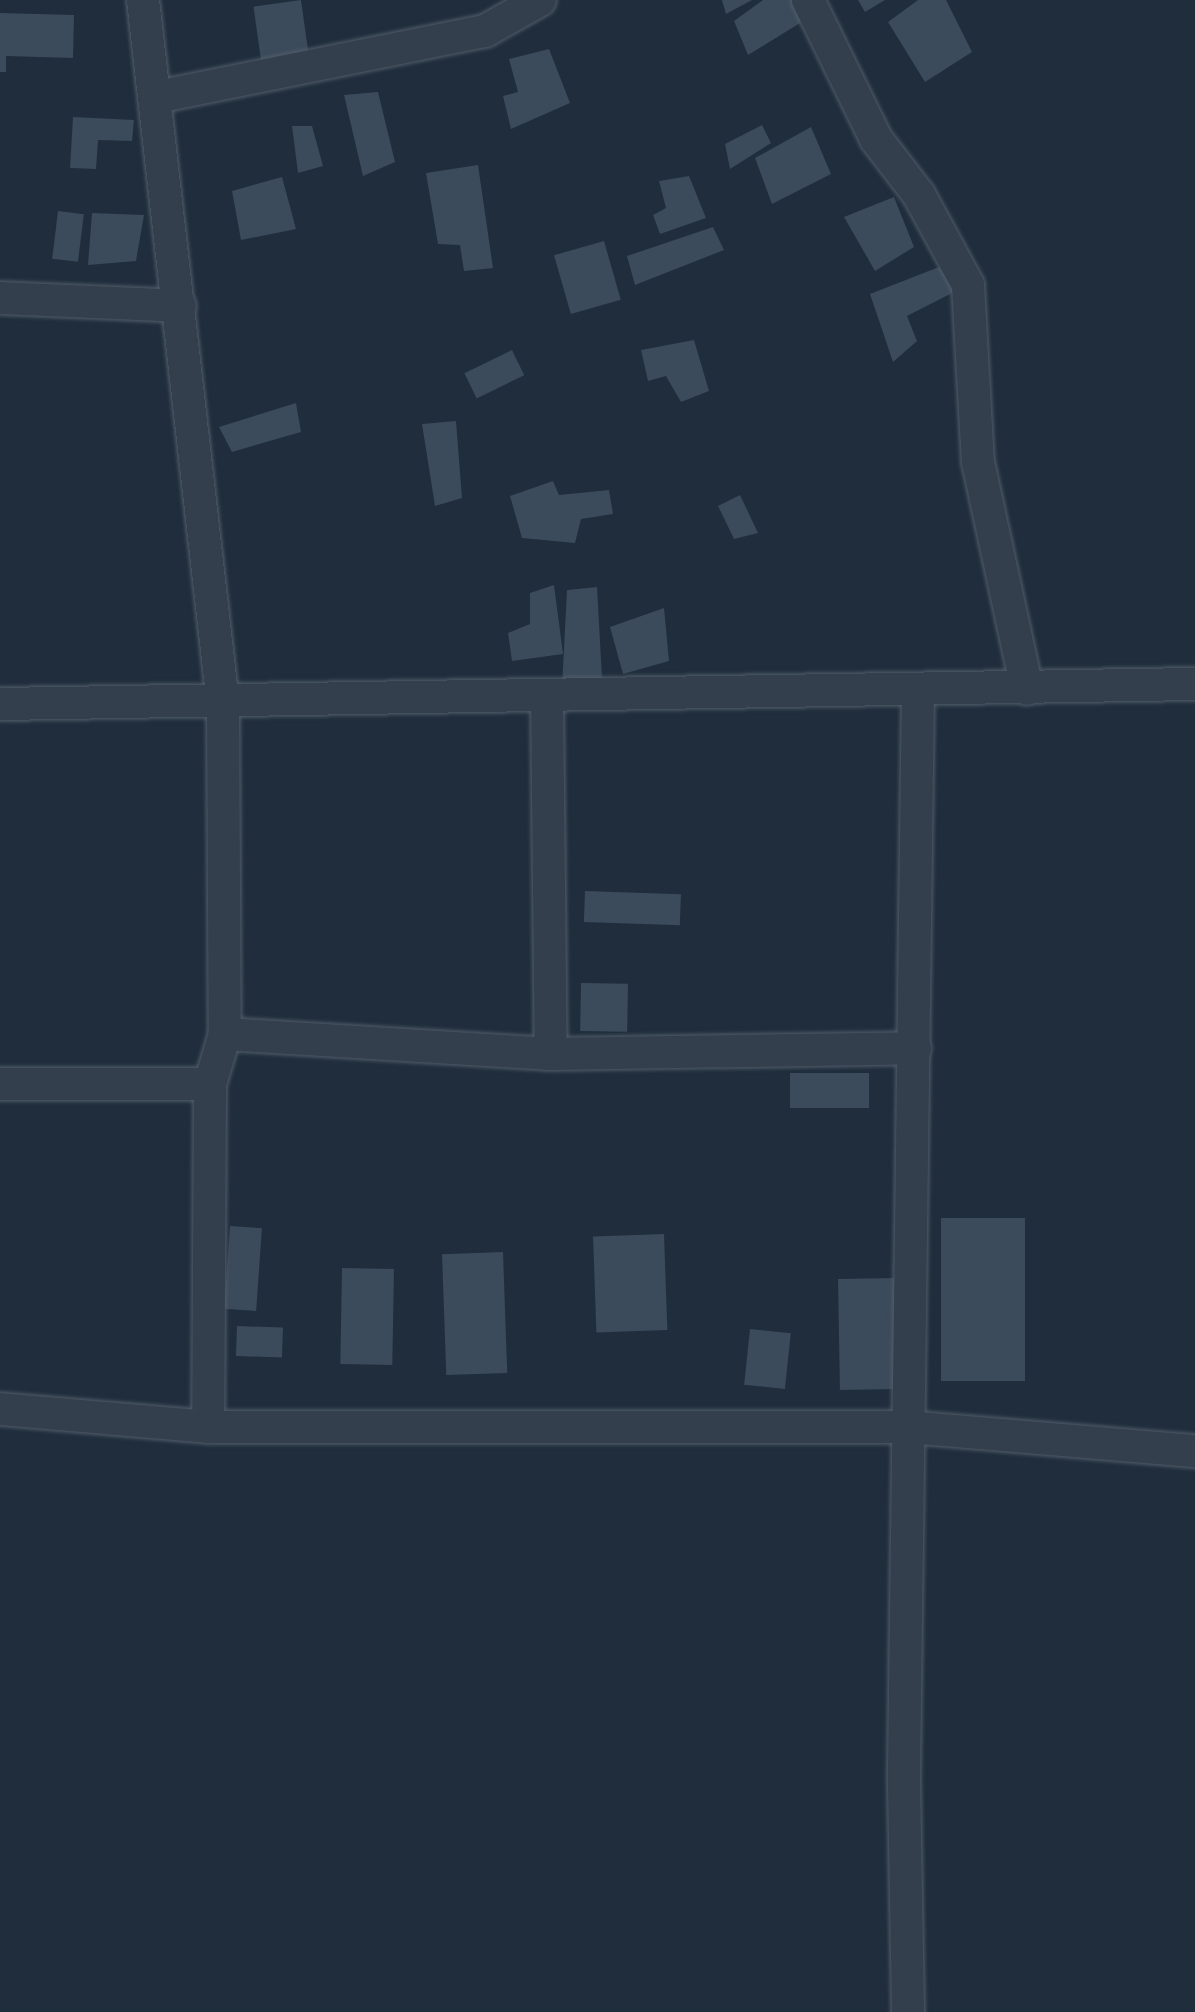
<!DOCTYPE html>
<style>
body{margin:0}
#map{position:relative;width:1195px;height:2012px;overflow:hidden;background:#1f2d3c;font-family:Signika,sans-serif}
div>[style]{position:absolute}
.building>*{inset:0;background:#3b4b5b;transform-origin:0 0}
.roads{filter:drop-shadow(0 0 2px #515c69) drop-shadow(0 0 2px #515c69)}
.minor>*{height:32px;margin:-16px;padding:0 16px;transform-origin:16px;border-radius:16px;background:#333f4c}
span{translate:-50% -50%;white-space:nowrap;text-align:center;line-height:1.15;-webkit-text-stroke:6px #192430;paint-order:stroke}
</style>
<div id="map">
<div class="building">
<i style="left:301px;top:0;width:61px;height:48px;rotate:82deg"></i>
<i style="clip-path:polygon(722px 0,752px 0,726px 14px)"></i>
<i style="clip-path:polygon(763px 0,794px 0,805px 20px,748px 55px,734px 21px)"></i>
<i style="clip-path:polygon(858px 0,885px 0,865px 12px)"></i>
<i style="clip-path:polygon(918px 0,946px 0,972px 52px,925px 82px,888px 22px)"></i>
<i style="clip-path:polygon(0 13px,74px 15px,73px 58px,6px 56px,6px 72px,0 72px)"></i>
<i style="clip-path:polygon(549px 49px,570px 103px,511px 129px,503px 96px,518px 92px,509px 59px)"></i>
<i style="clip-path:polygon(378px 92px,395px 162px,363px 176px,344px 95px)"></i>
<i style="clip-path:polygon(73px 117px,134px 120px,132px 141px,98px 140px,96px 169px,70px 168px)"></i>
<i style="clip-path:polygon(762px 125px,771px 143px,730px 169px,725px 144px)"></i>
<i style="clip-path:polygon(292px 126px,312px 126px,323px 166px,298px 173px)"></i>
<i style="clip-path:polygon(811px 127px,831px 174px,772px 204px,755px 158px)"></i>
<i style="clip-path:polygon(478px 165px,493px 268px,464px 271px,460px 245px,438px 244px,426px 173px)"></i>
<i style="clip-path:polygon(689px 176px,706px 218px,660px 234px,653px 215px,666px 208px,659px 181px)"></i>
<i style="clip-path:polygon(282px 177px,296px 229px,241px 240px,232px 191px)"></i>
<i style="clip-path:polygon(894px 197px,914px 247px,875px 271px,844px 217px)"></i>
<i style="left:58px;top:211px;width:26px;height:48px;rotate:7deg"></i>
<i style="clip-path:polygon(92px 213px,144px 215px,136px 261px,88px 265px)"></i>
<i style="clip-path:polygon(713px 227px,724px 250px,635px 285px,627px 256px)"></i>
<i style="left:604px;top:241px;width:61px;height:52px;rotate:74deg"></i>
<i style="clip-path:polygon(939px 267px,956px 291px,907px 316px,917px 341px,893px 362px,870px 294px)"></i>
<i style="clip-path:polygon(694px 340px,709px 391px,681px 402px,666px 376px,648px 381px,641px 350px)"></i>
<i style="left:512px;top:350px;width:28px;height:53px;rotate:64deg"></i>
<i style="clip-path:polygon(296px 403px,301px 432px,232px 452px,219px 427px)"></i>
<i style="clip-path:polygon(456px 421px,462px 498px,435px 506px,422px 424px)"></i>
<i style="clip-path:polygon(553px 481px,559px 495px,609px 490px,613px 514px,581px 519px,575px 543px,522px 538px,510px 496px)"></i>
<i style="clip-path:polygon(740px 495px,758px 533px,734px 539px,718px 506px)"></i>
<i style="clip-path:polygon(554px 585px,563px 654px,512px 661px,508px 633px,530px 624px,530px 593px)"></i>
<i style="clip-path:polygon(597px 587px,602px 678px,562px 688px,567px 590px)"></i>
<i style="clip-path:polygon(664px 608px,669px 661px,623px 674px,610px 627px)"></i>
<i style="left:585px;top:891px;width:96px;height:31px;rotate:2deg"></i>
<i style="left:581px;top:983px;width:47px;height:48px;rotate:1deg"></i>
<i style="left:790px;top:1073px;width:79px;height:35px"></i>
<i style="left:1025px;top:1218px;width:163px;height:84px;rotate:90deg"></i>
<i style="left:230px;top:1226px;width:32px;height:83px;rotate:4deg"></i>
<i style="left:664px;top:1234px;width:96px;height:71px;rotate:88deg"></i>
<i style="left:503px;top:1252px;width:121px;height:61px;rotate:88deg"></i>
<i style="left:342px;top:1268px;width:52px;height:96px;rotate:1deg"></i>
<i style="left:897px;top:1278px;width:111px;height:59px;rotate:89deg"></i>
<i style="left:237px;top:1326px;width:46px;height:30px;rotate:2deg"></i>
<i style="left:750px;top:1329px;width:41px;height:56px;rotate:6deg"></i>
</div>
<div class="roads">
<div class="minor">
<i style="left:143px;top:0;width:708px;rotate:83.51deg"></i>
<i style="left:223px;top:703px;width:331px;rotate:89.7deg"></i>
<i style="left:225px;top:1034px;width:52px;rotate:106.7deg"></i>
<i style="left:210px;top:1084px;width:343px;rotate:90.3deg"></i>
<i style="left:808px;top:0;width:155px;rotate:63.9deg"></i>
<i style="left:876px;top:139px;width:71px;rotate:52.5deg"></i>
<i style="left:919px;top:195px;width:102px;rotate:61.4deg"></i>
<i style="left:968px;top:285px;width:177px;rotate:86.8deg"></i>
<i style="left:978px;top:462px;width:232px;rotate:77.8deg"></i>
<i style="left:157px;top:97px;width:335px;rotate:-11.4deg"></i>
<i style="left:485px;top:31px;width:63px;rotate:-29.4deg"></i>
<i style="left:0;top:298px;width:180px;rotate:2.5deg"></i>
<i style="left:547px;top:696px;width:358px;rotate:89.4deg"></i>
<i style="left:0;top:704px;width:1195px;rotate:-0.96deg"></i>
<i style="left:225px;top:1034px;width:327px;rotate:3.5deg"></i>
<i style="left:551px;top:1054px;width:364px;rotate:-0.9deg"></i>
<i style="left:0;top:1084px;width:210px"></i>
<i style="left:0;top:1409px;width:209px;rotate:4.9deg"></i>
<i style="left:208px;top:1427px;width:699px"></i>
<i style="left:907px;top:1427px;width:289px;rotate:4.8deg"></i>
<i style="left:908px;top:2012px;width:240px;rotate:-91deg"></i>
<i style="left:904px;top:1772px;width:1082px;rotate:-89.26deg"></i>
</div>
</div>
</div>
